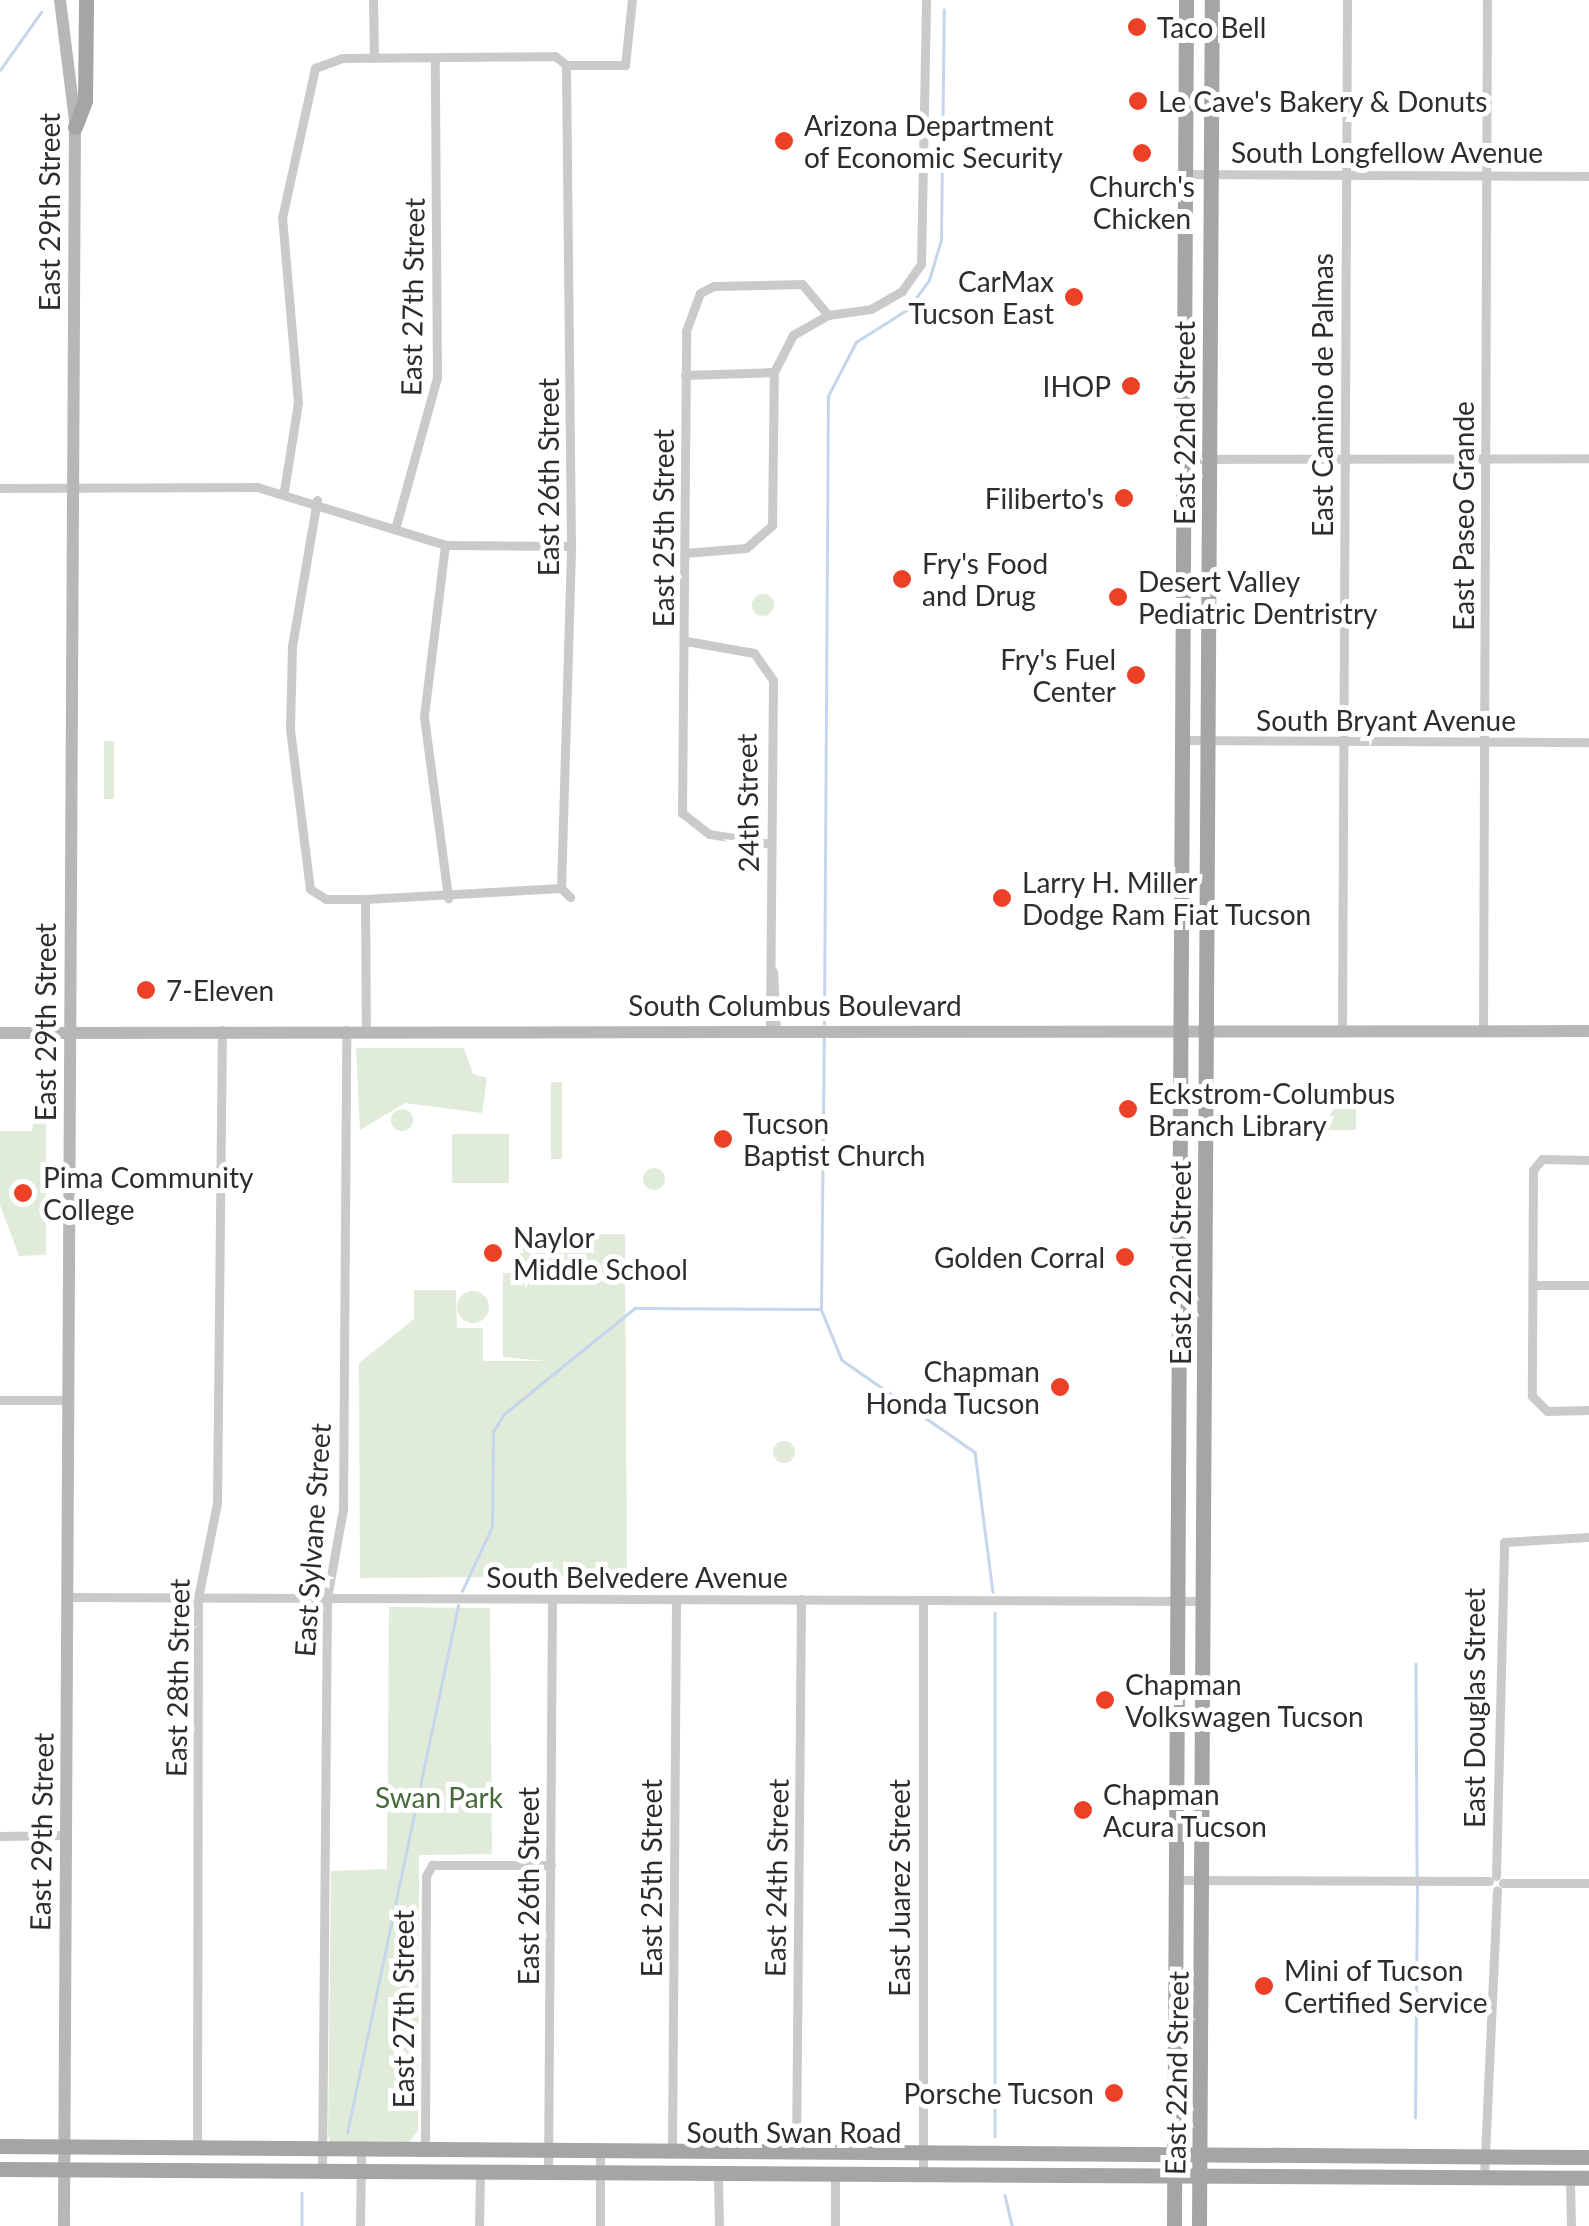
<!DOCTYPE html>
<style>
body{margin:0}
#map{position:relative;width:1589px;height:2226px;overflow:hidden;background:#fff;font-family:Lato,sans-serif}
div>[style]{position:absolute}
.green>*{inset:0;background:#e0ebda;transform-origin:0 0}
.round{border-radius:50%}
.stream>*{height:2.5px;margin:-1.25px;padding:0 1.25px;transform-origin:1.25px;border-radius:1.25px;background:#c5d5ec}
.street>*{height:9px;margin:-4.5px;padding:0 4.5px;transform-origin:4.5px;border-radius:4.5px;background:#cacaca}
.secondary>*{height:12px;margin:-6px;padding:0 6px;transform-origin:6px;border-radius:6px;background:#b7b7b7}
.primary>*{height:15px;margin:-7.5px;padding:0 7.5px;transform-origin:7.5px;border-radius:7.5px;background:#a5a5a5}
.dots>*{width:28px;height:28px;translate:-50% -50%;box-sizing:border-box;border:5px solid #fff;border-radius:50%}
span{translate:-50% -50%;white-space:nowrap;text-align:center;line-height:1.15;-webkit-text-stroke:10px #fff;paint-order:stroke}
.poi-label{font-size:28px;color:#2d2d2d}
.left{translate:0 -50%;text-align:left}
.right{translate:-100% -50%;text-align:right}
.street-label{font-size:28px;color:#2d2d2d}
.park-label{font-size:28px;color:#466a39}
</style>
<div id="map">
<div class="green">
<i class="round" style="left:752px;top:594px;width:22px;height:22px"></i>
<i style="left:104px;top:741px;width:10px;height:58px"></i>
<i style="clip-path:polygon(356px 1048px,464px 1048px,473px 1074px,487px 1078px,482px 1113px,405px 1103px,360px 1130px)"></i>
<i style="left:551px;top:1082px;width:11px;height:77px"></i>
<i style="clip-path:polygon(1335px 1107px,1356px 1108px,1356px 1130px,1320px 1130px)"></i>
<i class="round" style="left:391px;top:1109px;width:22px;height:22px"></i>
<i style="clip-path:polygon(33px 1123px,46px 1123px,46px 1255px,19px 1256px,0 1205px,0 1131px,32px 1131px)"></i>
<i style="left:452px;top:1134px;width:57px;height:49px"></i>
<i class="round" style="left:643px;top:1168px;width:22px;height:22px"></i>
<i style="clip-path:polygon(519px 1234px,625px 1234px,627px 1576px,360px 1578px,359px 1363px,414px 1319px,414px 1290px,456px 1290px,457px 1328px,483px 1328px,483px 1361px,545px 1361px,503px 1357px,503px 1273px,545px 1272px,519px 1271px)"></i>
<i class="round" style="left:457px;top:1291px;width:32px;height:32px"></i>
<i class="round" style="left:773px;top:1441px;width:22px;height:22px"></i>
<i style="clip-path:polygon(389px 1607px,490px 1608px,492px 1854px,419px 1855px,418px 2130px,406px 2147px,330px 2142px,328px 2135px,331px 1871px,387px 1869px)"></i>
</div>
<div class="stream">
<i style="left:0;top:70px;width:71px;rotate:-54.7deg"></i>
<i style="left:824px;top:1024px;width:628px;rotate:-89.64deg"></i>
<i style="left:828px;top:396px;width:61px;rotate:-62.6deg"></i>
<i style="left:856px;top:342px;width:62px;rotate:-32.4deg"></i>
<i style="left:908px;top:309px;width:36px;rotate:-54deg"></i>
<i style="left:929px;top:280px;width:42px;rotate:-73.3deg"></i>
<i style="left:941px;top:240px;width:230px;rotate:-89.3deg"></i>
<i style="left:822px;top:1311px;width:53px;rotate:67.8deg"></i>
<i style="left:842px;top:1360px;width:162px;rotate:34.7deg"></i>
<i style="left:975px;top:1452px;width:141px;rotate:82.7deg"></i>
<i style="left:462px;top:1591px;width:71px;rotate:-64.9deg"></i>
<i style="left:492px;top:1527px;width:95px;rotate:-89.4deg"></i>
<i style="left:493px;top:1432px;width:21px;rotate:-59deg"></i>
<i style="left:504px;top:1414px;width:169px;rotate:-39deg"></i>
<i style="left:635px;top:1308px;width:186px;rotate:0.3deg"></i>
<i style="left:821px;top:1309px;width:272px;rotate:-89.4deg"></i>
<i style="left:995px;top:1613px;width:523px;rotate:90deg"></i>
<i style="left:1416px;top:1664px;width:212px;rotate:89.7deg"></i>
<i style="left:1415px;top:2118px;width:234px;rotate:-89.5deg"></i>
<i style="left:347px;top:2133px;width:539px;rotate:-78.11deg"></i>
<i style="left:302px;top:2193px;width:33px;rotate:90deg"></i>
<i style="left:1005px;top:2195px;width:32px;rotate:77deg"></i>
</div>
<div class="street">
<i style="left:373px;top:0;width:58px;rotate:89deg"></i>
<i style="left:566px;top:65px;width:59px"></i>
<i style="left:625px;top:65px;width:65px;rotate:-83.9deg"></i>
<i style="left:1185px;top:174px;width:404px;rotate:0.3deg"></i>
<i style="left:685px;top:375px;width:89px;rotate:-1.9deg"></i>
<i style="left:1184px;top:459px;width:405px;rotate:-0.1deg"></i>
<i style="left:0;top:488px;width:257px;rotate:-0.2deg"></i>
<i style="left:257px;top:487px;width:197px;rotate:17.1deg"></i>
<i style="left:445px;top:545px;width:126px;rotate:0.5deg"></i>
<i style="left:284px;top:491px;width:89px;rotate:-81deg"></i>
<i style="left:298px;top:403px;width:186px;rotate:-94.9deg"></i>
<i style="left:282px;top:218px;width:154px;rotate:-77.6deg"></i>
<i style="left:315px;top:68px;width:29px;rotate:-20deg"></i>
<i style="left:342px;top:58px;width:213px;rotate:-0.5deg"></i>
<i style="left:555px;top:56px;width:14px;rotate:39deg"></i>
<i style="left:317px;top:500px;width:149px;rotate:99.7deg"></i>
<i style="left:292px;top:647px;width:82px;rotate:91.4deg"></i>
<i style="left:290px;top:729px;width:161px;rotate:82.9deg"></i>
<i style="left:310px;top:889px;width:19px;rotate:32deg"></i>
<i style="left:326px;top:899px;width:39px"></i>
<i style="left:365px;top:899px;width:132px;rotate:89.6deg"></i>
<i style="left:395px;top:529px;width:157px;rotate:-74.5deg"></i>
<i style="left:437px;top:378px;width:319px;rotate:-90.4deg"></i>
<i style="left:445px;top:545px;width:173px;rotate:97deg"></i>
<i style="left:424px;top:717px;width:183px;rotate:82.4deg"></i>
<i style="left:685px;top:553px;width:61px;rotate:-4.7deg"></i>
<i style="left:746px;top:548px;width:35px;rotate:-41deg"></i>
<i style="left:772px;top:525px;width:153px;rotate:-89.3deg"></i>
<i style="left:774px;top:372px;width:42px;rotate:-62.8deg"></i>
<i style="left:793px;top:335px;width:40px;rotate:-29.7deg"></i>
<i style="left:828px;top:315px;width:43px;rotate:-7.9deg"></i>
<i style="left:871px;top:309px;width:36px;rotate:-30deg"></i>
<i style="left:902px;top:291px;width:33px;rotate:-55deg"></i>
<i style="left:921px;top:264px;width:264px;rotate:-88.9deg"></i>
<i style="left:686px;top:641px;width:69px;rotate:10deg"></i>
<i style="left:754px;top:653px;width:33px;rotate:55deg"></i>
<i style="left:773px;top:680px;width:351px;rotate:90.5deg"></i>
<i style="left:1182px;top:740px;width:407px;rotate:0.3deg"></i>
<i style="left:771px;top:844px;width:63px;rotate:-170.8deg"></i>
<i style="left:709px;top:834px;width:34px;rotate:-142deg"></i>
<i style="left:682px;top:813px;width:482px;rotate:-89.5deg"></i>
<i style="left:686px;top:331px;width:40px;rotate:-69.8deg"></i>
<i style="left:700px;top:293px;width:16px;rotate:-27deg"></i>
<i style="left:714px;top:286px;width:88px;rotate:-1.3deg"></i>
<i style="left:802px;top:284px;width:40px;rotate:50deg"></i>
<i style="left:561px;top:888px;width:342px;rotate:-88.3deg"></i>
<i style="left:571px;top:546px;width:481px;rotate:-90.6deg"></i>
<i style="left:365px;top:899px;width:196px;rotate:-3.2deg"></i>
<i style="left:561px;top:888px;width:13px;rotate:45deg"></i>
<i style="left:773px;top:971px;width:60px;rotate:87.1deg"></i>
<i style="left:1342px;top:1030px;width:1030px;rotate:-89.72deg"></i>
<i style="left:1483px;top:1031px;width:1031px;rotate:-89.78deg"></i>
<i style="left:1589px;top:1160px;width:47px;rotate:-178.8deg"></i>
<i style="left:1542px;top:1159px;width:14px;rotate:129deg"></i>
<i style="left:1533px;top:1170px;width:226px;rotate:90.3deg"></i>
<i style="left:1532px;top:1396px;width:21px;rotate:45deg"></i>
<i style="left:1547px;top:1411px;width:42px;rotate:-1.4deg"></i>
<i style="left:1533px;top:1285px;width:56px"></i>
<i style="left:0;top:1400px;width:69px"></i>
<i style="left:1504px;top:1542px;width:85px;rotate:-3.4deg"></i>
<i style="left:68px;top:1597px;width:1135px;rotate:0.2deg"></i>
<i style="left:0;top:1836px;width:66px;rotate:-0.9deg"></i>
<i style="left:1496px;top:1876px;width:334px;rotate:-88.6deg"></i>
<i style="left:1176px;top:1880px;width:313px;rotate:0.2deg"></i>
<i style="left:1503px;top:1883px;width:86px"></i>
<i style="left:197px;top:2150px;width:552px;rotate:-89.9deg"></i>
<i style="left:198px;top:1598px;width:97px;rotate:-78.7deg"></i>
<i style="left:217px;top:1503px;width:473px;rotate:-89.4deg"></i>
<i style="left:672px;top:2151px;width:552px;rotate:-89.58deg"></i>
<i style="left:425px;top:2152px;width:276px;rotate:-89.8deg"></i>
<i style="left:426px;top:1876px;width:13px;rotate:-61deg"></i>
<i style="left:432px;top:1865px;width:119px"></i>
<i style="left:796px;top:2152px;width:553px;rotate:-89.48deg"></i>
<i style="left:322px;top:2173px;width:575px;rotate:-89.5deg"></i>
<i style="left:327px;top:1598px;width:90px;rotate:-79.8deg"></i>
<i style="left:343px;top:1509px;width:479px;rotate:-89.6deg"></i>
<i style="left:548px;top:2174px;width:575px;rotate:-89.6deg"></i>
<i style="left:923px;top:2175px;width:575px;rotate:-90deg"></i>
<i style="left:718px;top:2176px;width:50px;rotate:88.9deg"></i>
<i style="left:1484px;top:2177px;width:287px;rotate:-87.4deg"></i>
<i style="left:1570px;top:2178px;width:48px;rotate:88.8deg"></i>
<i style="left:360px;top:2226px;width:71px;rotate:-89.2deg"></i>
<i style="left:479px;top:2226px;width:52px;rotate:-88.9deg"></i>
<i style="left:600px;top:2226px;width:70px;rotate:-90deg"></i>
<i style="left:835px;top:2226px;width:50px;rotate:-90deg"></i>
</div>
<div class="secondary">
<i style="left:60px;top:0;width:122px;rotate:82.9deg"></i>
<i style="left:75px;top:121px;width:2105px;rotate:90.3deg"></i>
<i style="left:0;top:1033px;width:1589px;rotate:-0.07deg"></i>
</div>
<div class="primary">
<i style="left:75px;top:127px;width:28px;rotate:-69deg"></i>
<i style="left:85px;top:101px;width:101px;rotate:-89.4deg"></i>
<i style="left:0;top:2146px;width:1589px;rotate:0.4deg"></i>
<i style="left:0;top:2169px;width:1589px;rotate:0.32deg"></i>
<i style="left:1174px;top:2226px;width:2226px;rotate:-89.69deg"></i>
<i style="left:1199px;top:2226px;width:2226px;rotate:-89.67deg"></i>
</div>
<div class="dots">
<i style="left:1137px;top:27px;background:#ec4127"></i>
<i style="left:1138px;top:101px;background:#ec4127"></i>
<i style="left:784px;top:141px;background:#ec4127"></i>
<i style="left:1142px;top:153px;background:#ec4127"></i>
<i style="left:1074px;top:297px;background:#ec4127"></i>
<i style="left:1131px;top:386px;background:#ec4127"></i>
<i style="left:1124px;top:498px;background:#ec4127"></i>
<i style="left:902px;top:579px;background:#ec4127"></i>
<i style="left:1118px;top:597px;background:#ec4127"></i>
<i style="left:1136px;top:675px;background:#ec4127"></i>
<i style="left:1002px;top:898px;background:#ec4127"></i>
<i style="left:146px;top:990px;background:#ec4127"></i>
<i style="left:1128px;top:1109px;background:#ec4127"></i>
<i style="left:723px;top:1139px;background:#ec4127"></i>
<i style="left:23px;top:1193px;background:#ec4127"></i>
<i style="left:493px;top:1253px;background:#ec4127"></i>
<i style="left:1125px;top:1257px;background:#ec4127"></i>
<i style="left:1060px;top:1387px;background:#ec4127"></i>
<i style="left:1105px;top:1700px;background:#ec4127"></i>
<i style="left:1083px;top:1810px;background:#ec4127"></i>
<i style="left:1264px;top:1986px;background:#ec4127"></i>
<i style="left:1114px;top:2093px;background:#ec4127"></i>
</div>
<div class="poi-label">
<span class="left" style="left:1157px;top:27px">Taco Bell</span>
<span class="left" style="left:1158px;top:101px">Le Cave's Bakery &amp; Donuts</span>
<span class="left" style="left:804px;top:141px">Arizona Department<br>of Economic Security</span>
<span style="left:1142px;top:202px">Church's<br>Chicken</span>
<span class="right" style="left:1054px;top:297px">CarMax<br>Tucson East</span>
<span class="right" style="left:1111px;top:386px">IHOP</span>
<span class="right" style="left:1104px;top:498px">Filiberto's</span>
<span class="left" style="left:922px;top:579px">Fry's Food<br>and Drug</span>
<span class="left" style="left:1138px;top:597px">Desert Valley<br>Pediatric Dentristry</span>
<span class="right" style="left:1116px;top:675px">Fry's Fuel<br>Center</span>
<span class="left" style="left:1022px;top:898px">Larry H. Miller<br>Dodge Ram Fiat Tucson</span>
<span class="left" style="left:166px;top:990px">7-Eleven</span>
<span class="left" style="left:1148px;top:1109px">Eckstrom-Columbus<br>Branch Library</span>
<span class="left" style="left:743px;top:1139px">Tucson<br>Baptist Church</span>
<span class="left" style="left:43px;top:1193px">Pima Community<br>College</span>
<span class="left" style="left:513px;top:1253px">Naylor<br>Middle School</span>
<span class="right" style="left:1105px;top:1257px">Golden Corral</span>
<span class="right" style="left:1040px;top:1387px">Chapman<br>Honda Tucson</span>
<span class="left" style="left:1125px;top:1700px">Chapman<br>Volkswagen Tucson</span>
<span class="left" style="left:1103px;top:1810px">Chapman<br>Acura Tucson</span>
<span class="left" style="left:1284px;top:1986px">Mini of Tucson<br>Certified Service</span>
<span class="right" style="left:1094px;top:2093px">Porsche Tucson</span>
</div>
<div class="street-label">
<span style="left:1387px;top:152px">South Longfellow Avenue</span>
<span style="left:49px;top:212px;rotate:-90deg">East 29th Street</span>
<span style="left:412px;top:297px;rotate:-89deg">East 27th Street</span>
<span style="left:1322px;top:395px;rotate:-90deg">East Camino de Palmas</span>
<span style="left:1184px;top:423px;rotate:-90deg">East 22nd Street</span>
<span style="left:548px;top:477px;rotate:-90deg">East 26th Street</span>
<span style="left:1463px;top:516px;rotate:-90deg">East Paseo Grande</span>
<span style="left:663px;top:528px;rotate:-90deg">East 25th Street</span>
<span style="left:1386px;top:720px">South Bryant Avenue</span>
<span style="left:747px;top:803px;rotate:-91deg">24th Street</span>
<span style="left:795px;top:1005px">South Columbus Boulevard</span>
<span style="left:45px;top:1022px;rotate:-90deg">East 29th Street</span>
<span style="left:1180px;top:1263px;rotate:-90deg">East 22nd Street</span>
<span style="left:312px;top:1540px;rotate:-86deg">East Sylvane Street</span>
<span style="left:637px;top:1577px">South Belvedere Avenue</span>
<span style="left:177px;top:1678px;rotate:-89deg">East 28th Street</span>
<span style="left:1474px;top:1708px;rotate:-90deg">East Douglas Street</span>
<span style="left:41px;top:1832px;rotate:-89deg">East 29th Street</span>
<span style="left:651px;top:1878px;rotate:-90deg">East 25th Street</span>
<span style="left:776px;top:1878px;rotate:-89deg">East 24th Street</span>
<span style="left:528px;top:1886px;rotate:-90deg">East 26th Street</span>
<span style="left:899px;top:1888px;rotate:-90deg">East Juarez Street</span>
<span style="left:403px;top:2009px;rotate:-90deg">East 27th Street</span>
<span style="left:1176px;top:2073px;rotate:-89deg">East 22nd Street</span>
<span style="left:794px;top:2132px">South Swan Road</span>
</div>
<div class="park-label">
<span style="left:439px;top:1797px">Swan Park</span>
</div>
</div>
